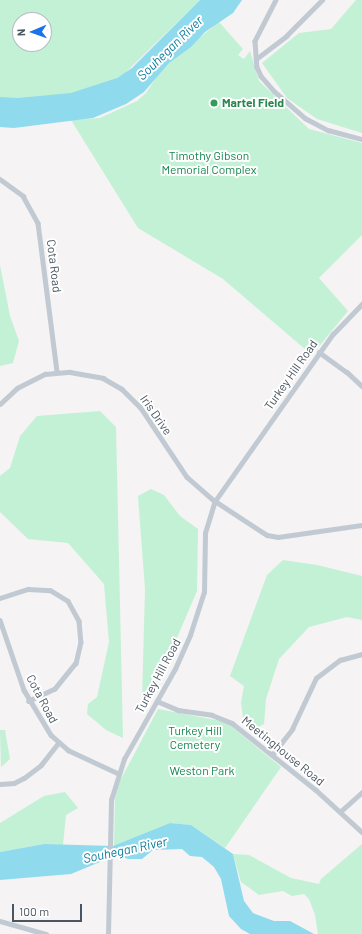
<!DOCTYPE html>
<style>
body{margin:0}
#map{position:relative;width:362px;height:934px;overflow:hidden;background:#f5f3f3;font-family:Barlow,sans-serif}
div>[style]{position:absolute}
.green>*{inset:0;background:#c3f1d5}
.water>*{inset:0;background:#90daee}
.minor>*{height:4.5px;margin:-2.25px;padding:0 2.25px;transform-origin:2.25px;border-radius:2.25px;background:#c1cad2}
.dots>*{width:11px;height:11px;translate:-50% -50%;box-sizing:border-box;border:2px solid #fff;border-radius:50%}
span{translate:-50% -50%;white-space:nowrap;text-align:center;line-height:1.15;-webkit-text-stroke:4px #fff;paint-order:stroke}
.leisure-label{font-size:12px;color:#27864d;font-weight:700}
.left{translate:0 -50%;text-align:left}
.park-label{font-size:12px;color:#17864f}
.street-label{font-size:12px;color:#4a5661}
.water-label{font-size:13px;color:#0c7c9b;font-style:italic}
.north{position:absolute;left:12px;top:12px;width:40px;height:40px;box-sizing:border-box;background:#fff;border:1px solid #b7bbc0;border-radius:50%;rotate:268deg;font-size:11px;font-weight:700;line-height:16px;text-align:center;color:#4a5661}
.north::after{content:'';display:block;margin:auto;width:14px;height:18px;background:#1a73e8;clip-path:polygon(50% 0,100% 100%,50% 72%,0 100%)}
.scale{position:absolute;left:12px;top:904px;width:70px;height:18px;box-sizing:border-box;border:2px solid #4a5661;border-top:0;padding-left:5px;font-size:12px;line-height:14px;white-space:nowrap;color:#4a5661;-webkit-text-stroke:3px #fff;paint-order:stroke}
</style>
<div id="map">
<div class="green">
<i style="clip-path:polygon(evenodd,0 0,200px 0,124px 74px,105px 84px,70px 94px,19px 101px,0 100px,0 0,20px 20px,44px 20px,44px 44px,20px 44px,20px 20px)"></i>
<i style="clip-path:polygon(356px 0,362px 0,362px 133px,317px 119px,287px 98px,262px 63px,299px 33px,331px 29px)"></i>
<i style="clip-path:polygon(219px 22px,243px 49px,238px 55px,244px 59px,250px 51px,259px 81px,309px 129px,362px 143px,362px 235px,319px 278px,348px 311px,312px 355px,223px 279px,138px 228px,71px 120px,100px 118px,137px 101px,146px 93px,163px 67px)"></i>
<i style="clip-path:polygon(0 265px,10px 316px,19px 341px,13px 363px,0 366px)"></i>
<i style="clip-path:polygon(100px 411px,116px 427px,123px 738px,106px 730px,87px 714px,88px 704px,97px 697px,109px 642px,104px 584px,68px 543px,28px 539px,0 512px,0 476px,10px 468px,20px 436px,37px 416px)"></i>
<i style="clip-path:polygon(151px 489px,164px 495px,180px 516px,198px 529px,197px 591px,159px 680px,149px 696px,142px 700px,145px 589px,138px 496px)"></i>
<i style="clip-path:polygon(283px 560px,317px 565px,362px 576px,362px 620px,347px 617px,309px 627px,279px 659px,266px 699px,264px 724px,255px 729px,243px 718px,241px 702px,244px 686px,230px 676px,267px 575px)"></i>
<i style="clip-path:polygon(158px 709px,226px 722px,281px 767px,225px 848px,191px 825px,170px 823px,114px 846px,115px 798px,120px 781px)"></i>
<i style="clip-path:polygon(0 730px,5px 730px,10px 759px,1px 767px)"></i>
<i style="clip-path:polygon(65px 792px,78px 808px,66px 815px,63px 845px,44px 844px,0 852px,0 823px,44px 796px)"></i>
<i style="clip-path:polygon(362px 844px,362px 934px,318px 934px,315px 915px,309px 899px,304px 894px,292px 896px,283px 891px,259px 895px,241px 882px,233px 854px,249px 855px,291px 878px,319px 884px,321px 879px)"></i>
</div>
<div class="water">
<i style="clip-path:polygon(200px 0,242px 0,233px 13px,205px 32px,191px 47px,169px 63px,144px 92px,126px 104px,93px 118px,14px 128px,0 127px,0 97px,18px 98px,71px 93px,117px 78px,132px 68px)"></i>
<i style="clip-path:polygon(170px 823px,191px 825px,233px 854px,244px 901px,253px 913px,274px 921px,290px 921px,314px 934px,250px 934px,241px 929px,229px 916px,221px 879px,214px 867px,202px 857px,190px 856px,182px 849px,153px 850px,142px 859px,128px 859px,117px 855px,71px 874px,0 880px,0 852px,44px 844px,113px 846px)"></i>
</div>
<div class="minor">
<i style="left:276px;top:0;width:46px;rotate:117.1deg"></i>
<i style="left:255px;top:41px;width:26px;rotate:86deg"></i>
<i style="left:257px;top:67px;width:10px;rotate:66deg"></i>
<i style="left:261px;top:76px;width:20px;rotate:49deg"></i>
<i style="left:274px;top:91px;width:41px;rotate:41.1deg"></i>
<i style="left:305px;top:118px;width:26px;rotate:28deg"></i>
<i style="left:328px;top:130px;width:35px;rotate:15deg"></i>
<i style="left:256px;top:59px;width:38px;rotate:-37deg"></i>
<i style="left:286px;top:36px;width:51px;rotate:-45deg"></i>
<i style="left:0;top:179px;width:29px;rotate:36deg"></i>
<i style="left:23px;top:196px;width:31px;rotate:61deg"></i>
<i style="left:38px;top:223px;width:150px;rotate:82.7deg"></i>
<i style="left:319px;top:352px;width:34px;rotate:36deg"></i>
<i style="left:347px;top:372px;width:21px;rotate:43deg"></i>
<i style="left:0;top:404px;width:23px;rotate:-43deg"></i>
<i style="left:17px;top:388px;width:31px;rotate:-27deg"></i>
<i style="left:45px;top:374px;width:25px;rotate:-5deg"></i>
<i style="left:70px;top:372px;width:34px;rotate:10deg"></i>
<i style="left:103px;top:378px;width:22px;rotate:30deg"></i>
<i style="left:122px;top:389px;width:27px;rotate:45deg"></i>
<i style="left:141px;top:408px;width:83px;rotate:56.3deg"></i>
<i style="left:187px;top:477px;width:37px;rotate:41deg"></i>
<i style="left:215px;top:501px;width:62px;rotate:33.2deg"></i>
<i style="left:267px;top:535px;width:11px;rotate:10deg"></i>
<i style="left:278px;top:537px;width:85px;rotate:-8.1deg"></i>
<i style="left:0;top:598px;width:29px;rotate:-18deg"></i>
<i style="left:28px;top:589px;width:22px;rotate:3deg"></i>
<i style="left:50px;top:590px;width:21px;rotate:31deg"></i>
<i style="left:68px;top:601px;width:23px;rotate:61deg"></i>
<i style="left:79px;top:621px;width:21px;rotate:85deg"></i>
<i style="left:81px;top:642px;width:22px;rotate:103deg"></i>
<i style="left:76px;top:663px;width:33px;rotate:129deg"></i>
<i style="left:55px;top:689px;width:29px;rotate:155deg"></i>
<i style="left:0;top:620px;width:74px;rotate:71.1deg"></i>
<i style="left:24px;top:690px;width:52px;rotate:59deg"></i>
<i style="left:51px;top:735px;width:23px;rotate:41deg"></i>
<i style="left:68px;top:750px;width:54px;rotate:25.1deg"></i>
<i style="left:157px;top:701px;width:23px;rotate:23deg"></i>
<i style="left:178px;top:710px;width:34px;rotate:8deg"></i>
<i style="left:212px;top:715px;width:22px;rotate:22deg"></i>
<i style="left:232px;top:723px;width:107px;rotate:38.6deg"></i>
<i style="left:316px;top:790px;width:62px;rotate:42.4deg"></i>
<i style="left:272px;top:755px;width:33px;rotate:-52deg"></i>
<i style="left:292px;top:729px;width:56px;rotate:-64.8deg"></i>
<i style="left:316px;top:678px;width:30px;rotate:-37deg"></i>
<i style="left:340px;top:660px;width:23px;rotate:-15deg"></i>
<i style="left:0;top:784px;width:14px;rotate:-4deg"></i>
<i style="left:14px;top:783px;width:11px;rotate:-27deg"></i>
<i style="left:24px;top:778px;width:21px;rotate:-37deg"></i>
<i style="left:41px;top:765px;width:28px;rotate:-52deg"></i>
<i style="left:340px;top:812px;width:30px;rotate:-42deg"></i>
<i style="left:0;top:921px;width:48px;rotate:15.8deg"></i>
<i style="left:108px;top:934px;width:134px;rotate:-88.7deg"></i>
<i style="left:111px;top:800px;width:43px;rotate:-72.4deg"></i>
<i style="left:124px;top:759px;width:103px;rotate:-60.5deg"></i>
<i style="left:175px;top:669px;width:37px;rotate:-66deg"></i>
<i style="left:190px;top:635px;width:45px;rotate:-72deg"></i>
<i style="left:204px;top:592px;width:59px;rotate:-89deg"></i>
<i style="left:205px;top:533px;width:34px;rotate:-73deg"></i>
<i style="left:215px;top:501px;width:204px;rotate:-54.8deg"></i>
<i style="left:333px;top:334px;width:42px;rotate:-46deg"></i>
</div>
<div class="dots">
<i style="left:214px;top:103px;background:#2e9e5b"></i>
</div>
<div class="leisure-label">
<span class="left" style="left:222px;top:103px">Martel Field</span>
</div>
<div class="park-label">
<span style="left:209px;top:163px">Timothy Gibson<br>Memorial Complex</span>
<span style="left:195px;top:738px">Turkey Hill<br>Cemetery</span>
<span style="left:202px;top:771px">Weston Park</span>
</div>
<div class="street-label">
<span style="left:54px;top:266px;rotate:83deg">Cota Road</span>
<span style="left:291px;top:375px;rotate:-55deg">Turkey Hill Road</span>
<span style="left:156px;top:415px;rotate:55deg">Iris Drive</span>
<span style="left:158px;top:676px;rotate:-62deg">Turkey Hill Road</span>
<span style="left:42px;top:699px;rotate:62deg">Cota Road</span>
<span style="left:283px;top:751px;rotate:39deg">Meetinghouse Road</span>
</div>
<div class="water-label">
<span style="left:170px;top:48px;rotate:-44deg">Souhegan River</span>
<span style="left:125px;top:850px;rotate:-12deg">Souhegan River</span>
</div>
<div class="north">N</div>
<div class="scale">100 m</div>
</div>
